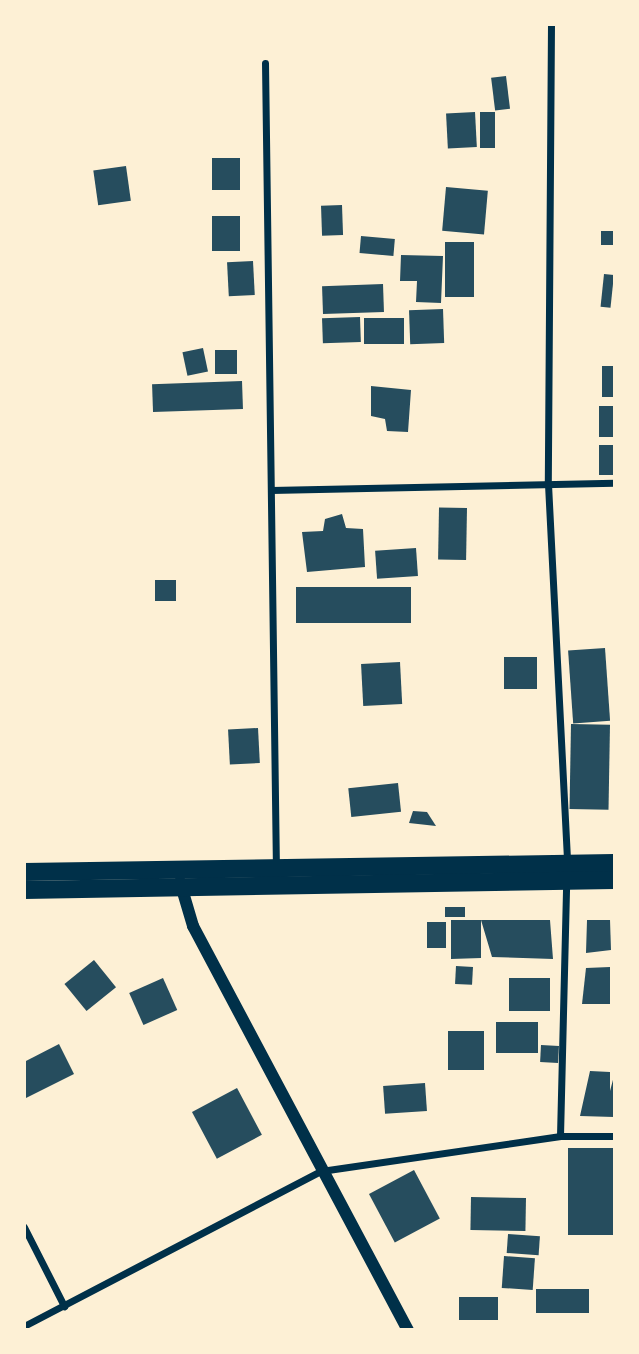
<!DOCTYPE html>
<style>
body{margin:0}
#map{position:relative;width:639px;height:1354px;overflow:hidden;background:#fdf0d5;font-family:"DejaVu Sans",sans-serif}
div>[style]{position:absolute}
.building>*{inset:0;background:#264d5e;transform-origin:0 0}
.minor>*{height:7px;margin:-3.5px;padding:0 3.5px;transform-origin:3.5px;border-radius:3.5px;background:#003049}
.tertiary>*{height:12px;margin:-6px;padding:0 6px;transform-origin:6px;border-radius:6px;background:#003049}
.primary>*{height:18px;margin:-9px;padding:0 9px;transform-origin:9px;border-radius:9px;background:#003049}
span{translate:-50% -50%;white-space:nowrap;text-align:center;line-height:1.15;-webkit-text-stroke:7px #fdf0d5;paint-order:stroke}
.frame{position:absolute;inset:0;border:26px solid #fdf0d5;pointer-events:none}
</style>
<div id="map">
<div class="building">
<i style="left:506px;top:76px;width:33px;height:15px;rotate:83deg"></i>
<i style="left:475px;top:112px;width:35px;height:29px;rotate:87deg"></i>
<i style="left:480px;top:112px;width:15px;height:36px"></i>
<i style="left:212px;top:158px;width:28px;height:32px"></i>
<i style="left:126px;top:166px;width:35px;height:33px;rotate:82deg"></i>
<i style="left:446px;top:187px;width:42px;height:44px;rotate:5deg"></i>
<i style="left:342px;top:205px;width:30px;height:21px;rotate:88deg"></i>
<i style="left:212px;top:216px;width:28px;height:35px"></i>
<i style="left:601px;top:231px;width:13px;height:14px"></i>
<i style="left:361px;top:236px;width:34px;height:17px;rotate:5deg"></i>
<i style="left:445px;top:242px;width:29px;height:55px"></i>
<i style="clip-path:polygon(401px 255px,443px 256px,441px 303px,416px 302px,417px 281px,400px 281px)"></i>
<i style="left:253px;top:261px;width:34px;height:26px;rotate:87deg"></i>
<i style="left:604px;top:274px;width:10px;height:33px;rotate:6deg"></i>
<i style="left:383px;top:284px;width:28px;height:61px;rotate:88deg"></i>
<i style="left:443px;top:309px;width:34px;height:34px;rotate:88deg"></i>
<i style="left:360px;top:317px;width:25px;height:38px;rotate:88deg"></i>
<i style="left:364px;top:318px;width:40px;height:26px"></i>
<i style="left:203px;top:348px;width:24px;height:21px;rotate:78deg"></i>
<i style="left:215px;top:350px;width:22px;height:24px"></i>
<i style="left:602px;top:366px;width:12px;height:31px"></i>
<i style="left:242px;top:381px;width:28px;height:90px;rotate:88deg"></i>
<i style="clip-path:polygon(371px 386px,411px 390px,408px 432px,387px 431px,385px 419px,371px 416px)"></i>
<i style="left:599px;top:406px;width:15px;height:31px"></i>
<i style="left:614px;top:445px;width:30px;height:15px;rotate:90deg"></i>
<i style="left:467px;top:508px;width:52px;height:28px;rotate:91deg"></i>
<i style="clip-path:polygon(342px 514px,346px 528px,363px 529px,365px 567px,307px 572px,302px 532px,323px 531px,325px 519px)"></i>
<i style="left:416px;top:548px;width:28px;height:41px;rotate:86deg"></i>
<i style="left:155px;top:580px;width:21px;height:21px"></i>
<i style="left:411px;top:587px;width:36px;height:115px;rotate:90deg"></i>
<i style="left:605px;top:648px;width:73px;height:37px;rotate:86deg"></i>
<i style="left:504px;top:657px;width:33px;height:32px"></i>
<i style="left:400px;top:662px;width:42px;height:39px;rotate:87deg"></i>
<i style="left:571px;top:724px;width:39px;height:85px;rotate:1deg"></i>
<i style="left:258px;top:728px;width:35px;height:30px;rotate:87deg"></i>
<i style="left:398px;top:783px;width:29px;height:50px;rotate:84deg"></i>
<i style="clip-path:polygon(413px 811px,427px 812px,436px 826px,409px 823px)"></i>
<i style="left:445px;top:907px;width:20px;height:10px"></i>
<i style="clip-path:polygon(451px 920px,550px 920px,553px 959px,492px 957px,481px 920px,481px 958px,451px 959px)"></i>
<i style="clip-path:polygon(587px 920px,610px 920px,611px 950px,586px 953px)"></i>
<i style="left:427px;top:922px;width:19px;height:26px"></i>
<i style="left:94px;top:960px;width:35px;height:38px;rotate:51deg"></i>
<i style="left:456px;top:966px;width:17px;height:18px;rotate:3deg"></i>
<i style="clip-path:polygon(610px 967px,610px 1004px,582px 1004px,586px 968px)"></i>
<i style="left:163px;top:978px;width:35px;height:37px;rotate:66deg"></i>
<i style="left:509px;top:978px;width:41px;height:33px"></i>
<i style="left:538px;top:1022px;width:31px;height:42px;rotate:90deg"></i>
<i style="left:448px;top:1031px;width:36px;height:39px"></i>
<i style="clip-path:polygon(59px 1044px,74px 1074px,24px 1099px,24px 1062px)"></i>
<i style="left:541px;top:1045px;width:18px;height:17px;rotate:3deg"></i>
<i style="clip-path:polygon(590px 1071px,610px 1072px,610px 1091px,614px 1076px,614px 1117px,580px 1116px)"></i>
<i style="left:425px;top:1083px;width:28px;height:42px;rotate:86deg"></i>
<i style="left:237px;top:1088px;width:53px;height:51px;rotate:62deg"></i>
<i style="left:568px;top:1148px;width:46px;height:87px"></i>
<i style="left:414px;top:1170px;width:55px;height:51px;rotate:62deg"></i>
<i style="left:471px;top:1197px;width:55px;height:33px;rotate:1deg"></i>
<i style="left:508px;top:1234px;width:32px;height:19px;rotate:4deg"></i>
<i style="left:504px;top:1256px;width:31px;height:32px;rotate:4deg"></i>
<i style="left:536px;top:1289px;width:53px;height:24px"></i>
<i style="left:459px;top:1297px;width:39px;height:23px"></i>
</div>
<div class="minor">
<i style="left:551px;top:24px;width:460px;rotate:90.4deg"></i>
<i style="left:548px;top:484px;width:379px;rotate:87.1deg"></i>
<i style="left:265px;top:63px;width:805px;rotate:89.22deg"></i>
<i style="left:271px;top:490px;width:343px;rotate:-1.2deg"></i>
<i style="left:560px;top:1136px;width:254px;rotate:-88.6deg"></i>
<i style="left:24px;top:1227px;width:89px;rotate:63.1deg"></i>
<i style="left:24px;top:1326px;width:335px;rotate:-27.6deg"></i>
<i style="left:321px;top:1171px;width:242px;rotate:-8.3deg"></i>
<i style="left:560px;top:1136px;width:54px"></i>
</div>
<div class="tertiary">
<i style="left:180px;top:882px;width:46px;rotate:73.5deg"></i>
<i style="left:193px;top:926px;width:458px;rotate:62deg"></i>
</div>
<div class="primary">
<i style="left:24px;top:872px;width:590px;rotate:-0.87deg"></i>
<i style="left:24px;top:890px;width:590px;rotate:-0.97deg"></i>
</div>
<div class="frame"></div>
</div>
